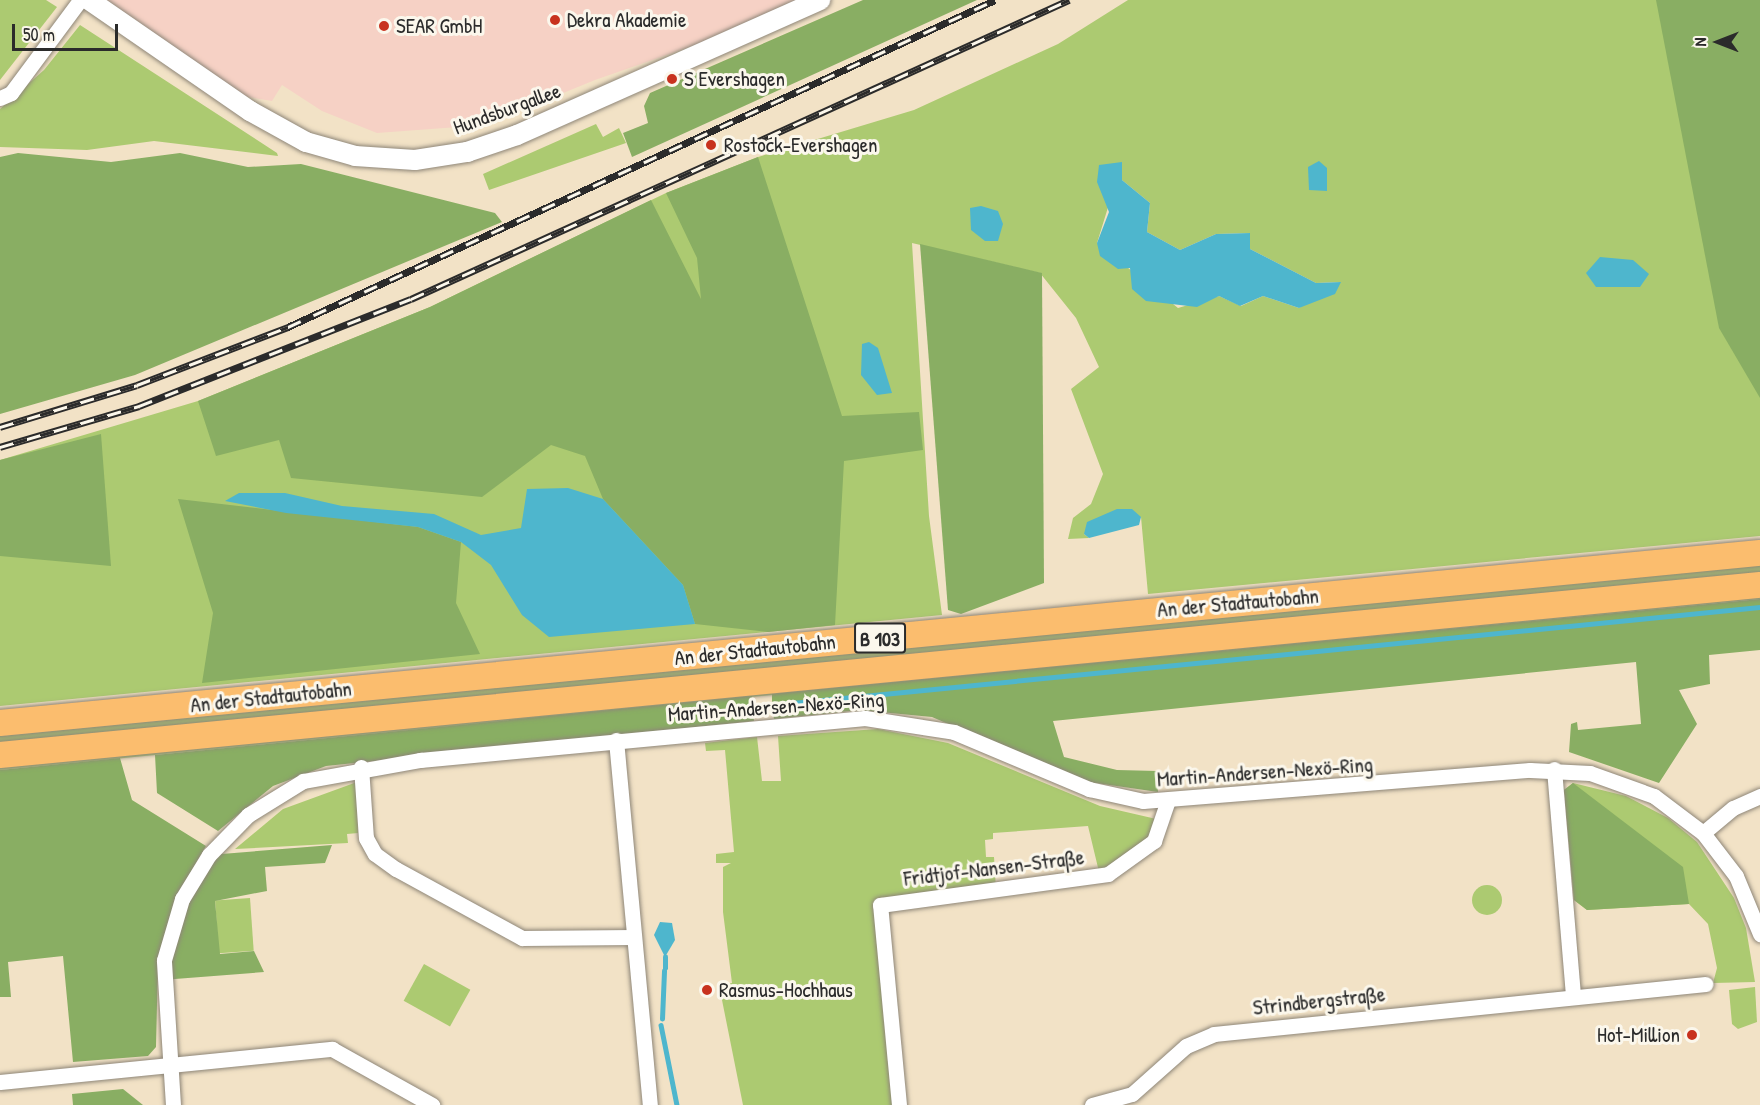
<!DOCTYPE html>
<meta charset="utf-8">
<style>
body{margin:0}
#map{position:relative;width:1760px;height:1105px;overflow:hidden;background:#f2e2c6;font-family:"Patrick Hand",sans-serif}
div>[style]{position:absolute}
.built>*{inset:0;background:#f6d1c5}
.green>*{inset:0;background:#acca71;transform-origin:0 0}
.round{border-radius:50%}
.forest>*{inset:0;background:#89ae63}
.water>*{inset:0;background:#4eb6cd}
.stream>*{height:4.5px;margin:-2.25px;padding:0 2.25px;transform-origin:2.25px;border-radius:2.25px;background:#4eb6cd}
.roads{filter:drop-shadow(0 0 2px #8e8678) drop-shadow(0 0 2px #8e8678)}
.minor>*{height:15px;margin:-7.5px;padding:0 7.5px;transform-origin:7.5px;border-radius:7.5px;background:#fff}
.tertiary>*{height:20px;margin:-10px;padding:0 10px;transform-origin:10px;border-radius:10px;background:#fff}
.trunk>*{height:26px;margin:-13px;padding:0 13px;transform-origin:13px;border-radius:13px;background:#fbbd6e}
.rail>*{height:7px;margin-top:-3.5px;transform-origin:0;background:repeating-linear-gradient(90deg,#fbf7ec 0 14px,#2b2b2b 0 28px);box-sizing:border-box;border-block:2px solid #2b2b2b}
.dots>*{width:16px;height:16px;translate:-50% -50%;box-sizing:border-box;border:3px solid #fbf7ec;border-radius:50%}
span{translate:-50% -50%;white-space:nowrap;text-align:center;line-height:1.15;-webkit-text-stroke:6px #fbf7ec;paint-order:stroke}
.shield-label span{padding:2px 4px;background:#fbf7ec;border:2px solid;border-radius:4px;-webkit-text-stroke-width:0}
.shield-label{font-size:20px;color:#2b2b2b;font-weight:700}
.poi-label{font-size:21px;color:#2b2b2b}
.left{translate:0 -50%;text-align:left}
.right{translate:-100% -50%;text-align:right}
.street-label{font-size:21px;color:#2b2b2b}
.north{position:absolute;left:1688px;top:12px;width:60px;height:60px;-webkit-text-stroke:4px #fbf7ec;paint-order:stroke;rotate:270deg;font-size:16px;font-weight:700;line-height:24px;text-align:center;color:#2b2b2b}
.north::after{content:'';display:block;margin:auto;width:21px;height:27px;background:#2b2b2b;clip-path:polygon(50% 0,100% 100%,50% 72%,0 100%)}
.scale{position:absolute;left:12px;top:24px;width:106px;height:27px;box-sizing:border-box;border:3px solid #2b2b2b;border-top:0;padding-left:8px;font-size:18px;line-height:21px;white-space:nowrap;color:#2b2b2b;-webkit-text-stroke:4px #fbf7ec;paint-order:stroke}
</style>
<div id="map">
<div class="built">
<i style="clip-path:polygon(102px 0,803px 0,738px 30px,595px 80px,485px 125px,377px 133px,322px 111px,282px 85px,272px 101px,242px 96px)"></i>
</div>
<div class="green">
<i style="clip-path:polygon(0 0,46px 0,57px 7px,0 80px)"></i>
<i style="clip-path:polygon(evenodd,1128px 0,1760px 0,1760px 536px,1148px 594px,1141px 517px,1084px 534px,1089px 538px,1068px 539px,1073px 518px,1091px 504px,1103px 474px,1071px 389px,1099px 367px,1076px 318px,1040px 273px,912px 243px,929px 516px,942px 615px,0 706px,0 460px,198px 401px,430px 307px,666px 193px,758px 157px,914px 110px,1058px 44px,1128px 0,1122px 162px,1122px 180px,1150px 203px,1147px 232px,1180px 250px,1216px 234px,1250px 233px,1250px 249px,1316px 283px,1340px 282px,1299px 308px,1263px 296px,1241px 306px,1219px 296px,1178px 308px,1097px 243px,1122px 162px)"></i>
<i style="clip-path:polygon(80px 25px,277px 153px,278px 156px,154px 141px,87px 150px,0 147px,0 109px,44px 70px)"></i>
<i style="clip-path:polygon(596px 124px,603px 137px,619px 128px,626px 143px,489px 190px,483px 174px)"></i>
<i style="clip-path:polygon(1760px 565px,1760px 575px,0 744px,0 736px)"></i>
<i style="clip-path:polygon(1760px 594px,1760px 599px,0 770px,0 764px)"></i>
<i style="clip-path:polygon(878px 729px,948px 743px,1100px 806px,1165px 821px,1154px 841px,1100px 876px,1088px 826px,993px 833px,993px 839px,985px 840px,986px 857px,994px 857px,996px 889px,880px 905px,899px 1105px,743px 1105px,721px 995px,722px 984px,732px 983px,723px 912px,723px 867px,731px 863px,716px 863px,716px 854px,734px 852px,725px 750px,706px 751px,705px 743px,757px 737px,762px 781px,781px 781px,778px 736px)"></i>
<i style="clip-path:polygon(357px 782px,358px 833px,347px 834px,348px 843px,235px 849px,283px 809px)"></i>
<i style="clip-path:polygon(1573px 783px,1626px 796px,1668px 818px,1697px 842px,1734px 898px,1746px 928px,1755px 982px,1713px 983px,1717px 968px,1708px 924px,1689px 904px,1587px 910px,1574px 900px,1564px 790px)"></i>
<i class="round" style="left:1472px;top:885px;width:30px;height:30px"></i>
<i style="left:250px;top:898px;width:53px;height:35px;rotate:86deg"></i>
<i style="left:424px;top:964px;width:53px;height:42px;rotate:29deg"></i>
<i style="clip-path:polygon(1755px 987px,1757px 1022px,1738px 1029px,1732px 1024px,1729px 990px)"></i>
</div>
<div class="forest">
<i style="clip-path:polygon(863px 0,977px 0,632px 157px,623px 133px,648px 123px,644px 106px,650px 93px)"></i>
<i style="clip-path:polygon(1656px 0,1760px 0,1760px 398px,1719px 328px)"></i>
<i style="clip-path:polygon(18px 153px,111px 162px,180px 153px,248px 167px,301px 164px,495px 213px,502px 222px,135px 375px,0 414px,0 157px)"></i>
<i style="clip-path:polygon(758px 157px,842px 416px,919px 412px,923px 450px,844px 461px,835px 625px,768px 632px,695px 624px,683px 585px,603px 499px,585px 456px,551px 445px,482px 497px,291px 478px,279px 440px,216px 456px,198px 401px,430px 307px,651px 200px,701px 299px,697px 258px,666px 193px)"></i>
<i style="clip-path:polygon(920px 244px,1042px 273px,1044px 583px,961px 614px,948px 610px)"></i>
<i style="clip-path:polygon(101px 434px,111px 566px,0 556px,0 460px)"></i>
<i style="clip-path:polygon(178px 499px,418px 527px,461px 542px,456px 603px,480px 654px,202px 683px,213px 613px)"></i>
<i style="clip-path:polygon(1760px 599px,1760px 650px,1709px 655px,1710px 684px,1679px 690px,1697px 724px,1659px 783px,1569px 752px,1571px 724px,1577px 722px,1578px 730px,1641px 724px,1636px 662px,1053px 721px,1064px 757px,1117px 770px,1157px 771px,1158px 792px,1082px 781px,932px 717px,859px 710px,774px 719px,772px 705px,772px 694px)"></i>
<i style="clip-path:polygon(752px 696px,754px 721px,326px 766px,273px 786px,218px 831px,157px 793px,155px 755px)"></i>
<i style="clip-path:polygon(120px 758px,132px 800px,206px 846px,178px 894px,158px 963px,156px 1047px,148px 1056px,73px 1062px,63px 956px,8px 962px,11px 997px,0 997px,0 770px)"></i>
<i style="clip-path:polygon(1573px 783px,1683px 867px,1689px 904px,1587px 910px,1574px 900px,1564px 790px)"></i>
<i style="clip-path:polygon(332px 845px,325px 863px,265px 867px,267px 891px,215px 901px,220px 954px,254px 951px,264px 972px,162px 980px,164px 960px,209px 855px)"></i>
<i style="clip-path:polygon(123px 1089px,143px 1105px,73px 1105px,72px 1094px)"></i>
</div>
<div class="water">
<i style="clip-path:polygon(1319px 161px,1327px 168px,1327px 191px,1309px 190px,1308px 167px)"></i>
<i style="clip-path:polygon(1122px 162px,1122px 180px,1150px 203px,1147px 232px,1180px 250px,1216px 234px,1250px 233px,1250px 249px,1316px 283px,1341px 282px,1335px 294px,1299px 308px,1263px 296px,1240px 306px,1219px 296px,1197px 307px,1146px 301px,1132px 289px,1130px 268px,1118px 269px,1100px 256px,1097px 243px,1109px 212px,1097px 182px,1099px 165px)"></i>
<i style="clip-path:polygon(981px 206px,998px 211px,1003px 224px,998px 241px,985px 241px,971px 230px,970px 208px)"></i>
<i style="clip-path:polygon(1600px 257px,1633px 260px,1649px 274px,1640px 287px,1596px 287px,1586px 273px)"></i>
<i style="clip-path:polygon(869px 342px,878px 348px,892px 393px,877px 395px,861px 375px,862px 344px)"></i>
<i style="clip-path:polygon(568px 488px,603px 499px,683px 585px,695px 624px,549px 637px,522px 615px,491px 565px,461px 542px,418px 527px,286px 513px,225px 501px,239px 493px,285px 493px,342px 506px,434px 514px,481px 535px,521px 528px,527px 489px)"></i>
<i style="clip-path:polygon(1117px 509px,1132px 509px,1141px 517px,1139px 525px,1089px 538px,1084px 534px,1087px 522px)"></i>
<i style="clip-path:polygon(660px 922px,672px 923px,675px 940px,665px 957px,654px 935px)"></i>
</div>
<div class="stream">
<i style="left:772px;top:705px;width:993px;rotate:-5.66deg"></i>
<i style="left:665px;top:968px;width:11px;rotate:-90deg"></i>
<i style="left:662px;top:1019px;width:48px;rotate:-87.6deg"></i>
<i style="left:661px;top:1025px;width:82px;rotate:78.7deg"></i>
</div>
<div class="roads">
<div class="minor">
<i style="left:0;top:98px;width:12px;rotate:-24deg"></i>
<i style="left:11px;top:93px;width:116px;rotate:-53.4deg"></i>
<i style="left:616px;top:740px;width:367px;rotate:84.7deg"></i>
<i style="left:361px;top:767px;width:71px;rotate:86deg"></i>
<i style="left:366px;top:838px;width:18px;rotate:61deg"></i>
<i style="left:375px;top:854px;width:26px;rotate:36deg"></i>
<i style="left:396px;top:869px;width:144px;rotate:28.7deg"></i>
<i style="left:522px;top:938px;width:112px;rotate:-0.5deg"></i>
<i style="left:1554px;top:769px;width:228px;rotate:85.2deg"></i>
<i style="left:1703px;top:833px;width:39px;rotate:-40deg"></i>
<i style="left:1733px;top:808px;width:30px;rotate:-24deg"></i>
<i style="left:0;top:1082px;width:334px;rotate:-5.7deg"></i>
<i style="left:332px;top:1049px;width:115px;rotate:29.2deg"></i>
<i style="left:173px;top:1105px;width:145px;rotate:-93.6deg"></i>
<i style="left:164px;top:960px;width:64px;rotate:-73.6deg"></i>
<i style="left:182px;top:899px;width:52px;rotate:-58.5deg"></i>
<i style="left:209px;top:855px;width:56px;rotate:-45.7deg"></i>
<i style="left:248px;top:815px;width:65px;rotate:-31.7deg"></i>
<i style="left:303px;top:781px;width:119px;rotate:-10.2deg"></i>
<i style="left:420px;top:760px;width:447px;rotate:-5.4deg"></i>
<i style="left:865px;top:718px;width:90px;rotate:8.9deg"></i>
<i style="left:954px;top:732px;width:147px;rotate:22.9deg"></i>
<i style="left:1089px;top:789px;width:55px;rotate:12.5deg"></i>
<i style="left:1143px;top:801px;width:388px;rotate:-4.6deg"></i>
<i style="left:1530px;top:770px;width:60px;rotate:2.9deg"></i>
<i style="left:1590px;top:773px;width:68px;rotate:19.8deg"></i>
<i style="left:1654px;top:796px;width:61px;rotate:37.1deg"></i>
<i style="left:1703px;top:833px;width:54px;rotate:52.5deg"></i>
<i style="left:1736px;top:876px;width:63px;rotate:67.5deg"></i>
<i style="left:899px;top:1105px;width:201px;rotate:-95.4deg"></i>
<i style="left:880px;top:905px;width:230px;rotate:-7.7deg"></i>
<i style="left:1108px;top:874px;width:57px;rotate:-35.7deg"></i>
<i style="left:1154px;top:841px;width:40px;rotate:-71.1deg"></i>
<i style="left:1092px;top:1105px;width:41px;rotate:-15.4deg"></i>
<i style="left:1132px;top:1094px;width:72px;rotate:-41.6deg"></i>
<i style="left:1186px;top:1046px;width:30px;rotate:-23deg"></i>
<i style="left:1214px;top:1034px;width:494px;rotate:-5.8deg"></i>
</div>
<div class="tertiary">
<i style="left:89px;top:0;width:196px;rotate:34.6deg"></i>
<i style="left:250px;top:111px;width:64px;rotate:29deg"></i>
<i style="left:306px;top:142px;width:51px;rotate:15.9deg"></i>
<i style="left:355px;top:156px;width:60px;rotate:3.8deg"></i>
<i style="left:415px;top:160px;width:53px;rotate:-8.7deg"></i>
<i style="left:467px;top:152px;width:53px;rotate:-18.8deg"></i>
<i style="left:517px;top:135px;width:332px;rotate:-24deg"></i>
</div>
<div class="trunk">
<i style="left:0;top:723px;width:1768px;rotate:-5.52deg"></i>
<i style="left:0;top:755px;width:1768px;rotate:-5.52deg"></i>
</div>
</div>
<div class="rail">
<i style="left:0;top:427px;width:143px;rotate:-17deg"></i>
<i style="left:137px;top:385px;width:162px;rotate:-21deg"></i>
<i style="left:288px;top:327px;width:779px;rotate:-24.82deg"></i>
<i style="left:0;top:447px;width:145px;rotate:-16.4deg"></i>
<i style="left:139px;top:406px;width:292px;rotate:-21.5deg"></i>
<i style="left:411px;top:299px;width:723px;rotate:-24.44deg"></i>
</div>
<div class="dots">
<i style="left:555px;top:20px;background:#c8321e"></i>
<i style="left:384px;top:26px;background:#c8321e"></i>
<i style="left:672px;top:79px;background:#c8321e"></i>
<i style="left:711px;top:145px;background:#c8321e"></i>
<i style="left:707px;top:990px;background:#c8321e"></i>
<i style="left:1692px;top:1035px;background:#c8321e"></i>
</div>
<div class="shield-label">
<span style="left:880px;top:638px">B 103</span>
</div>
<div class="poi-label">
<span class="left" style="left:567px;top:20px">Dekra Akademie</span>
<span class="left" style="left:396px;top:26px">SEAR GmbH</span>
<span class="left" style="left:684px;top:79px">S Evershagen</span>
<span class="left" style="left:724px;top:145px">Rostock-Evershagen</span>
<span class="left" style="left:719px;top:990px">Rasmus-Hochhaus</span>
<span class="right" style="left:1680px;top:1035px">Hot-Million</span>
</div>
<div class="street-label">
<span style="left:507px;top:109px;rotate:-20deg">Hundsburgallee</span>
<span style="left:1238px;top:603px;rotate:-5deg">An der Stadtautobahn</span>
<span style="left:755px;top:650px;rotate:-6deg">An der Stadtautobahn</span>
<span style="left:271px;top:697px;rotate:-6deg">An der Stadtautobahn</span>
<span style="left:776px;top:707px;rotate:-4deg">Martin-Andersen-Nexö-Ring</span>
<span style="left:1265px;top:772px;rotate:-4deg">Martin-Andersen-Nexö-Ring</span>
<span style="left:994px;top:868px;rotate:-7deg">Fridtjof-Nansen-Straße</span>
<span style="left:1319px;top:1001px;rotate:-6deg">Strindbergstraße</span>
</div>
<div class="north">N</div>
<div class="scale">50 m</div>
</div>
